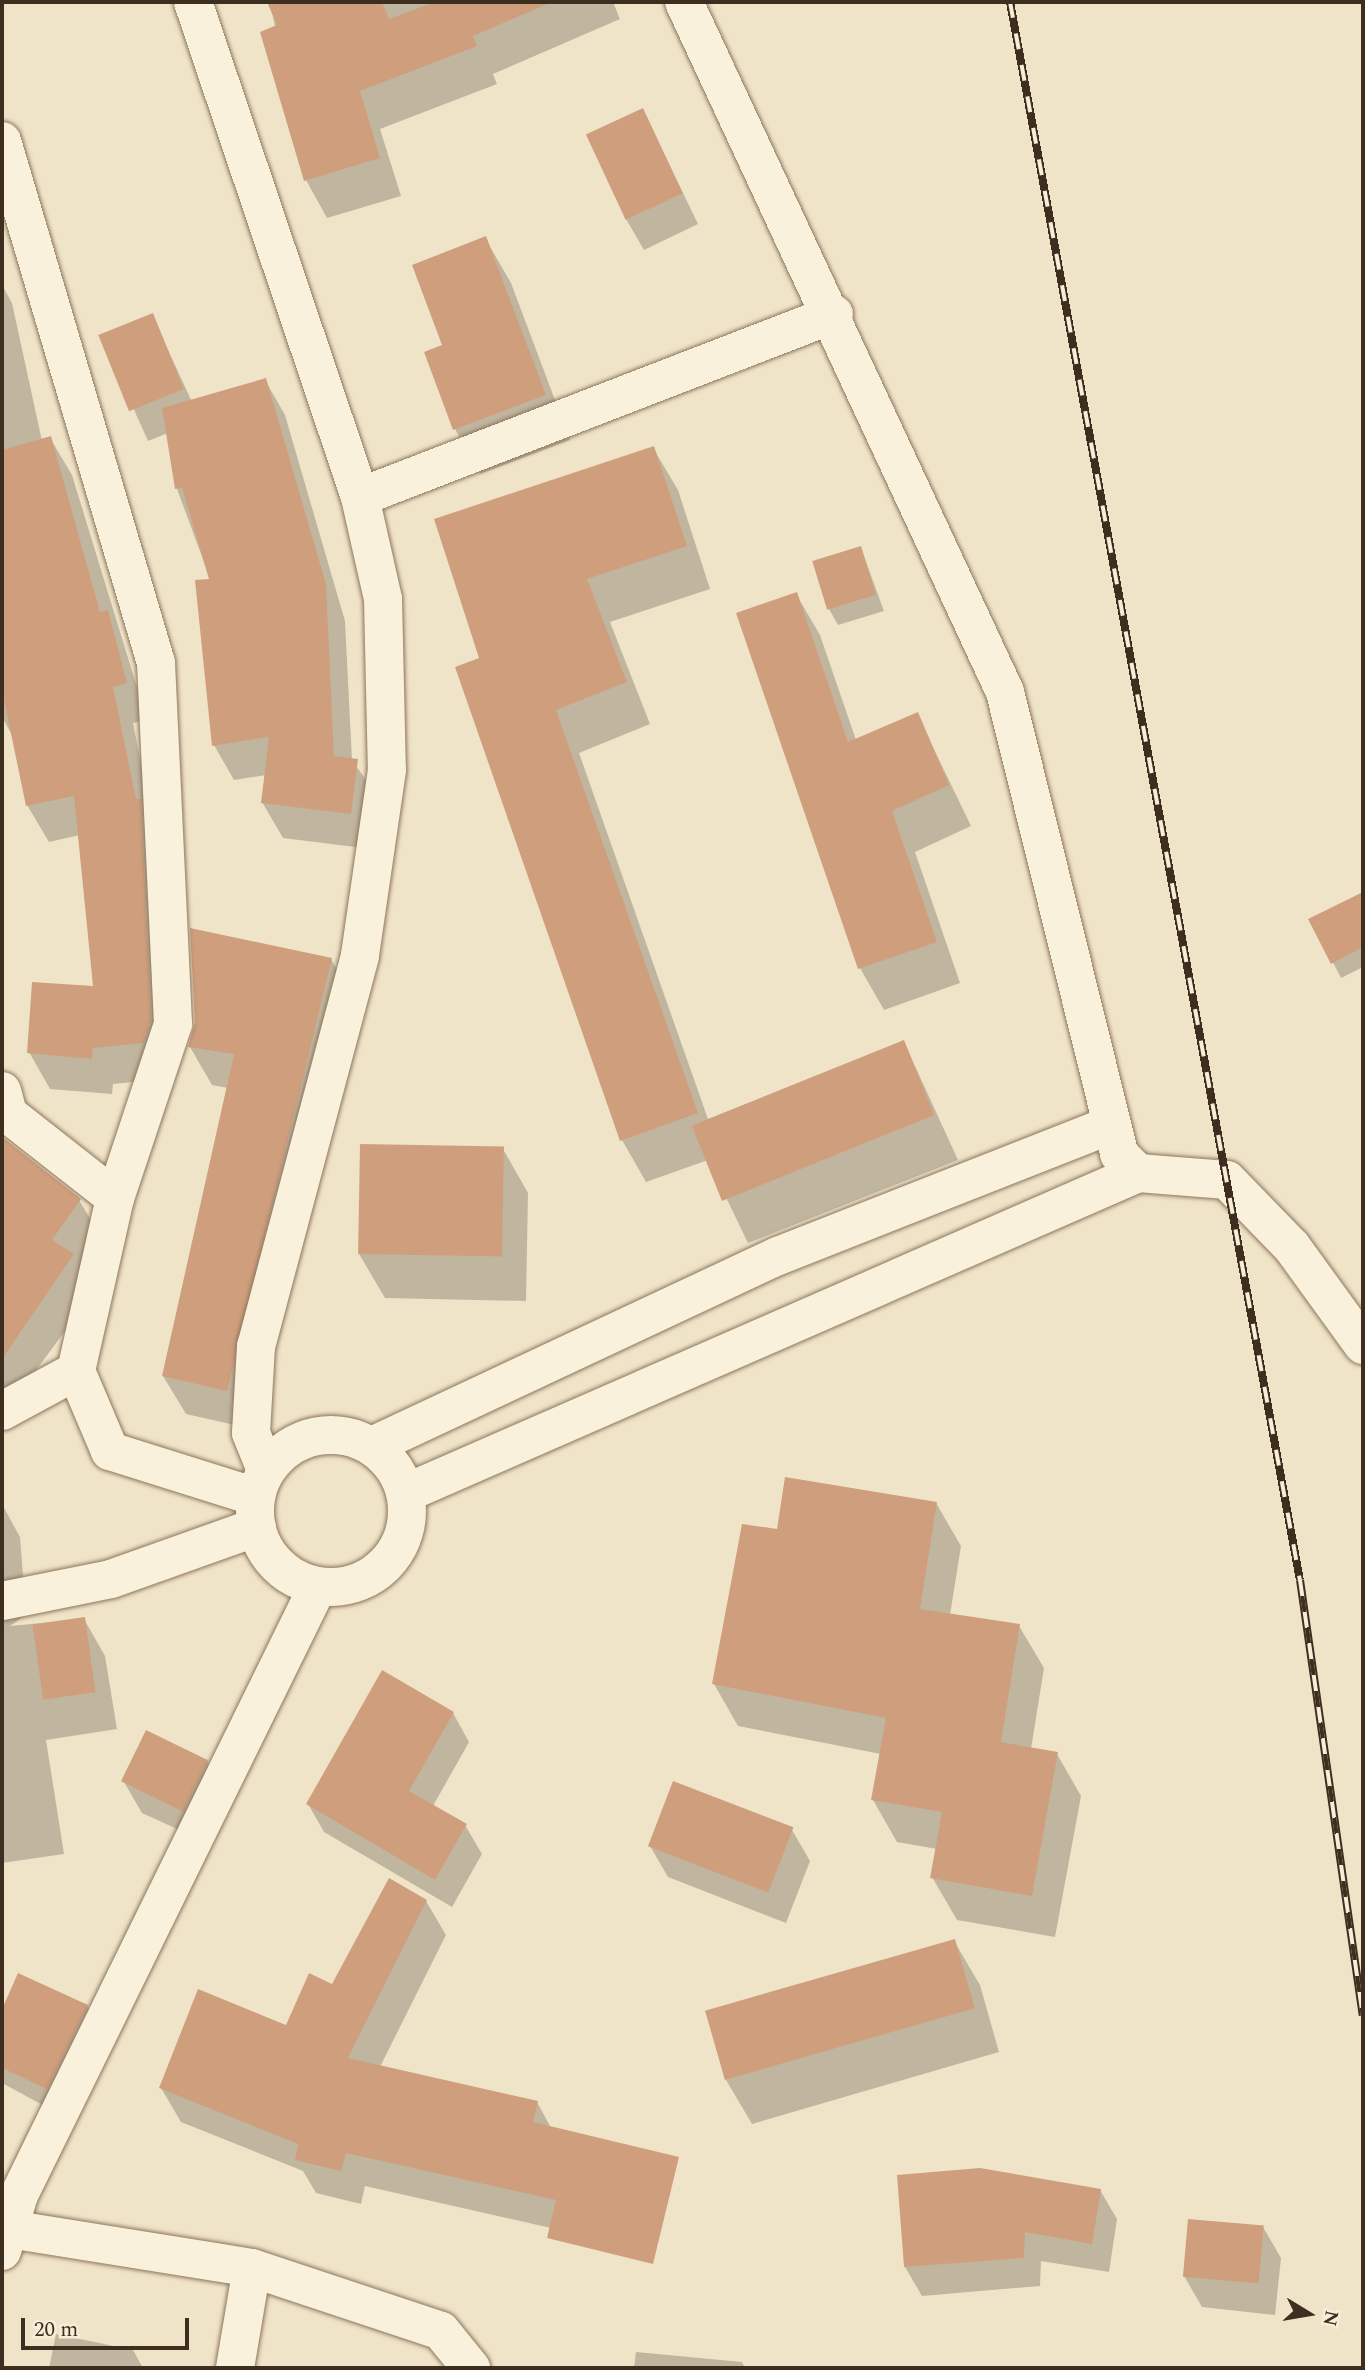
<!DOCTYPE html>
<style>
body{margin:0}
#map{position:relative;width:1365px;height:2370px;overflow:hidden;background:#f0e4c8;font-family:Spectral,serif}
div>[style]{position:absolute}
.shadow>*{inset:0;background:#0003}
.building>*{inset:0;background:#cf9f7d;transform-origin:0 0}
.roads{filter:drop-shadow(0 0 2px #8d765c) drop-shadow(0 0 2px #8d765c)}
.minor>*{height:38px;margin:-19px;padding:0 19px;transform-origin:19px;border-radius:19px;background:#faf1dc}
.minor>.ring{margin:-19px;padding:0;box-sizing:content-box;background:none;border:38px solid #faf1dc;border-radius:50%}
.secondary>*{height:38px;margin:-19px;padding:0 19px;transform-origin:19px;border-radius:19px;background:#faf1dc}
.rail>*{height:8px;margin-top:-4px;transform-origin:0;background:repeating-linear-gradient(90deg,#f7eed8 0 16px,#3d2e20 0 32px);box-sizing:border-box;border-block:2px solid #3d2e20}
span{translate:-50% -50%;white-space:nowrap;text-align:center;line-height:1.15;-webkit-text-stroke:6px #f7eed8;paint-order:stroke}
.frame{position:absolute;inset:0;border:4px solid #3d2e20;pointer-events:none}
.north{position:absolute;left:1274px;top:2279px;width:70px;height:70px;-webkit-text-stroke:5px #f7eed8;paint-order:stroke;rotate:101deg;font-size:19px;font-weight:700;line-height:28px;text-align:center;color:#3d2e20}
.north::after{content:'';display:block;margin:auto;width:24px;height:32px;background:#3d2e20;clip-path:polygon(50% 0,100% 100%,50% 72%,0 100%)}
.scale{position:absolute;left:21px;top:2318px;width:168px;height:32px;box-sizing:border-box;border:4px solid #3d2e20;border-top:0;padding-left:9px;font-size:21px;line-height:24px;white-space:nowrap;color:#3d2e20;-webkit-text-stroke:5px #f7eed8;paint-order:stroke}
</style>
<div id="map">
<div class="shadow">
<i style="clip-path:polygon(270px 2px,613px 2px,620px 19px,493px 74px,497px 84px,380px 129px,401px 196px,327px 218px,306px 180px)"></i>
<i style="clip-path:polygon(643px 110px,698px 224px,644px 250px,626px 219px)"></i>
<i style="clip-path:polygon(485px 238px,511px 283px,570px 440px,480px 474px,455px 429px,426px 353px,444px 346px)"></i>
<i style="clip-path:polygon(2px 285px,12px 303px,42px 441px,50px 438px,72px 475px,147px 720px,133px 723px,153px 824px,164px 1079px,113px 1084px,112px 1094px,50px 1089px,29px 1052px,95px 988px,80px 835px,49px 842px,27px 805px,13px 737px,2px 717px)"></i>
<i style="clip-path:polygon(152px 315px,192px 402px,265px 380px,285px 415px,345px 621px,352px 760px,377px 796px,371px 849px,283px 838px,262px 802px,266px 775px,234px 780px,214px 745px,211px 581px,177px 489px,168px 433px,148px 441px,101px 336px)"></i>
<i style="clip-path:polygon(653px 448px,678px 490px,710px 589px,610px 622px,650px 724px,579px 753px,708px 1119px,904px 1042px,958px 1160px,748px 1243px,708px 1160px,646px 1182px,622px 1140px,481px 659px)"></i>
<i style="clip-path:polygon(861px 548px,884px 611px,838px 625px,829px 609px)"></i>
<i style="clip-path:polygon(796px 594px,820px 635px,856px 740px,917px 714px,971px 826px,915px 852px,960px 983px,884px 1010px,860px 968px,738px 614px)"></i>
<i style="clip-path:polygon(1363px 894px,1363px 967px,1341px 978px,1311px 920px)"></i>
<i style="clip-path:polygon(331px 959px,353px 998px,248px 1428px,186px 1414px,163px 1376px,228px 1088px,212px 1085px,190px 1047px)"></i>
<i style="clip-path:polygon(503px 1149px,528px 1193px,526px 1301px,385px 1298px,359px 1254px)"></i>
<i style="clip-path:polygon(21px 1154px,79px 1200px,101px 1237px,80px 1267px,94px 1292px,2px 1416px,2px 1334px,8px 1334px)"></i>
<i style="clip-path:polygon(936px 1503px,961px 1546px,950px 1615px,1019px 1626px,1044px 1668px,1031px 1749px,1057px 1754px,1081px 1796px,1055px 1937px,957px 1920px,932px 1877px,937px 1849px,897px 1842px,873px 1800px,881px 1754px,738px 1726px,714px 1684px,779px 1531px)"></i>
<i style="clip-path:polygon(2px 1504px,20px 1537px,26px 1615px,10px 1626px,84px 1619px,105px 1656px,117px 1729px,46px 1740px,64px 1854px,2px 1863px)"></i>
<i style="clip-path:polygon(453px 1713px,469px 1742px,433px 1806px,465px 1825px,482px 1854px,452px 1907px,324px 1832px,308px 1804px)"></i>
<i style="clip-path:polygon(207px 1761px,225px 1792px,201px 1840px,142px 1813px,124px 1782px)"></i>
<i style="clip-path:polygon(792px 1830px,810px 1861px,786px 1923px,668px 1877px,650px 1846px)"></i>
<i style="clip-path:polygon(426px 1901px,446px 1935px,380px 2067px,537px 2102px,613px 2242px,365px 2186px,361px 2204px,316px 2193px,303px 2171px,181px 2122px,161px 2088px,287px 2027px)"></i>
<i style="clip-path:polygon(954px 1941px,980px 1985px,999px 2052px,752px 2124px,726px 2080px)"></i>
<i style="clip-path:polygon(2px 2006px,87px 2006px,103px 2034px,63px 2116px,2px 2083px)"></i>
<i style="clip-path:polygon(1100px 2190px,1117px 2219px,1109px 2272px,1041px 2261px,1040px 2286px,922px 2296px,905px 2267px)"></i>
<i style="clip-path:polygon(1263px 2227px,1281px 2258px,1275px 2315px,1202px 2307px,1184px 2276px)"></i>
<i style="clip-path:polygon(56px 2334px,133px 2350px,143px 2368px,49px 2368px)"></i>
<i style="clip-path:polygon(636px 2352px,742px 2362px,745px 2368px,634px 2368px)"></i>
</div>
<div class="building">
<i style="clip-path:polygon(267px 2px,382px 2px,389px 19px,435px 2px,552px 2px,473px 36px,477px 46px,360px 91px,380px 158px,304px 181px,260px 32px,277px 25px)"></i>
<i style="left:643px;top:108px;width:94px;height:63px;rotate:65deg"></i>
<i style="clip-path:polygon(486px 236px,546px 395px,453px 430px,424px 352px,442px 345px,412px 265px)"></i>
<i style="left:153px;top:313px;width:82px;height:59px;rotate:68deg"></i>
<i style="clip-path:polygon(266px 378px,326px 584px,334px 756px,358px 759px,351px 814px,261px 803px,269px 737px,212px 746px,195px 580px,209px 579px,182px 488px,175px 489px,162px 408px)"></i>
<i style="clip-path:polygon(51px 436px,100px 612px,108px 610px,127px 683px,113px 687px,136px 799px,141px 799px,151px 1021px,144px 1043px,93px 1048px,92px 1059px,27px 1053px,32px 982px,93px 986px,74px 796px,26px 806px,2px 690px,2px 450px)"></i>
<i style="clip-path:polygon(654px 446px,687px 546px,587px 579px,627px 682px,556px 710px,698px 1113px,620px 1141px,455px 667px,479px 658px,434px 519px)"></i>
<i style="left:861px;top:546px;width:51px;height:51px;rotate:73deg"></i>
<i style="clip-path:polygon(797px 592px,848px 742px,918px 712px,949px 785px,892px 811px,937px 942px,858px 969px,736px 613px)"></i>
<i style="clip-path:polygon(1363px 892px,1363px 947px,1331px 964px,1308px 919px)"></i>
<i style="clip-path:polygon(190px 928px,332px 958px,227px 1391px,162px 1376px,234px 1054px,188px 1047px,195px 1023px)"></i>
<i style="left:904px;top:1040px;width:81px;height:229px;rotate:68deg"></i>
<i style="clip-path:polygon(2px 1137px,81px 1199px,52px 1240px,74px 1254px,2px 1359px)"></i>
<i style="left:360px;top:1144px;width:144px;height:110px;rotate:1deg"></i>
<i style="clip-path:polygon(785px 1477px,937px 1502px,920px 1609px,1020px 1624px,1001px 1742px,1058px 1752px,1032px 1896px,930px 1878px,942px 1812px,871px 1800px,886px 1718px,712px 1684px,742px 1524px,777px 1529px)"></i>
<i style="left:85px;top:1617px;width:76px;height:53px;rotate:82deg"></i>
<i style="clip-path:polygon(382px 1670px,454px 1712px,409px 1791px,467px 1824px,435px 1880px,306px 1804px)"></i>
<i style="left:146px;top:1730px;width:69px;height:57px;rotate:26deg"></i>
<i style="left:673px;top:1781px;width:129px;height:70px;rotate:21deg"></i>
<i style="clip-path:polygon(389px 1878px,427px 1900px,348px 2058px,538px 2101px,533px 2122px,679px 2157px,653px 2264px,547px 2238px,556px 2200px,346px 2153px,341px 2171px,295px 2160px,298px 2144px,159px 2088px,198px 1989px,286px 2025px,309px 1973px,332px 1984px)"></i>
<i style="left:955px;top:1939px;width:72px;height:260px;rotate:74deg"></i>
<i style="clip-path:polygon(18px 1973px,88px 2005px,47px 2089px,2px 2068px,2px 2009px)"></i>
<i style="clip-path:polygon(980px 2168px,1101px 2189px,1092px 2244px,1025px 2232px,1024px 2258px,904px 2267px,897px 2175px)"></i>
<i style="left:1188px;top:2219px;width:76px;height:58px;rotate:5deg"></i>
</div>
<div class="roads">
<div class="minor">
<i style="left:193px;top:2px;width:522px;rotate:71.36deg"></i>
<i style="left:360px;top:497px;width:105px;rotate:77.3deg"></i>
<i style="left:383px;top:599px;width:171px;rotate:88.7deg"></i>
<i style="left:387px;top:770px;width:188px;rotate:98.3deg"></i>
<i style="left:360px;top:956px;width:404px;rotate:104.9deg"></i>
<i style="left:256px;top:1346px;width:87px;rotate:93.3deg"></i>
<i style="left:251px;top:1433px;width:40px;rotate:68deg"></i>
<i style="left:2px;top:141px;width:544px;rotate:73.56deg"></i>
<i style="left:156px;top:663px;width:361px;rotate:87.3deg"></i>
<i style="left:173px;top:1024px;width:183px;rotate:108.4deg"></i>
<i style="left:360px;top:497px;width:508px;rotate:-21.11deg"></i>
<i style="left:2px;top:1091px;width:24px;rotate:75deg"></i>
<i style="left:8px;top:1114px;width:136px;rotate:38.1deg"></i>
<i style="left:115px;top:1198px;width:177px;rotate:102.7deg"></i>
<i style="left:76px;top:1371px;width:84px;rotate:151.6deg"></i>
<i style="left:76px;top:1371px;width:87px;rotate:67deg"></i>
<i style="left:110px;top:1451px;width:153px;rotate:17.5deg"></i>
<i class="ring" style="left:255px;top:1435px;width:114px;height:114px"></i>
<i style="left:372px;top:1446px;width:448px;rotate:-25.1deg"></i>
<i style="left:778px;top:1256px;width:355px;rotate:-21.5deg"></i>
<i style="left:406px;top:1493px;width:799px;rotate:-23.61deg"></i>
<i style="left:2px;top:1601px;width:111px;rotate:-11.4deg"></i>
<i style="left:111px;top:1579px;width:155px;rotate:-19.6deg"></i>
<i style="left:9px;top:2229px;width:246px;rotate:9.1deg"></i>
<i style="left:252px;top:2268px;width:199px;rotate:18.4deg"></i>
<i style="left:441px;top:2331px;width:48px;rotate:51deg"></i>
<i style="left:2px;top:2251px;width:59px;rotate:-73.1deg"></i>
<i style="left:19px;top:2195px;width:678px;rotate:-63.85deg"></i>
<i style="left:235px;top:2368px;width:101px;rotate:-80.4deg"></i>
</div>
<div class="secondary">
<i style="left:684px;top:2px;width:761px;rotate:65.05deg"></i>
<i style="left:1005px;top:692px;width:476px;rotate:76.1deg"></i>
<i style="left:1119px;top:1154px;width:27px;rotate:45deg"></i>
<i style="left:1138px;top:1173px;width:89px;rotate:4.5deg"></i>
<i style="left:1227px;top:1180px;width:93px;rotate:45.9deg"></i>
<i style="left:1292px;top:1247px;width:121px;rotate:54.1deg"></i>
</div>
</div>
<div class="rail">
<i style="left:1010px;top:2px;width:1604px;rotate:79.59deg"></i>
<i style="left:1300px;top:1580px;width:440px;rotate:81.8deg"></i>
</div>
<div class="frame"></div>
<div class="north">N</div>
<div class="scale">20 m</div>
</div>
